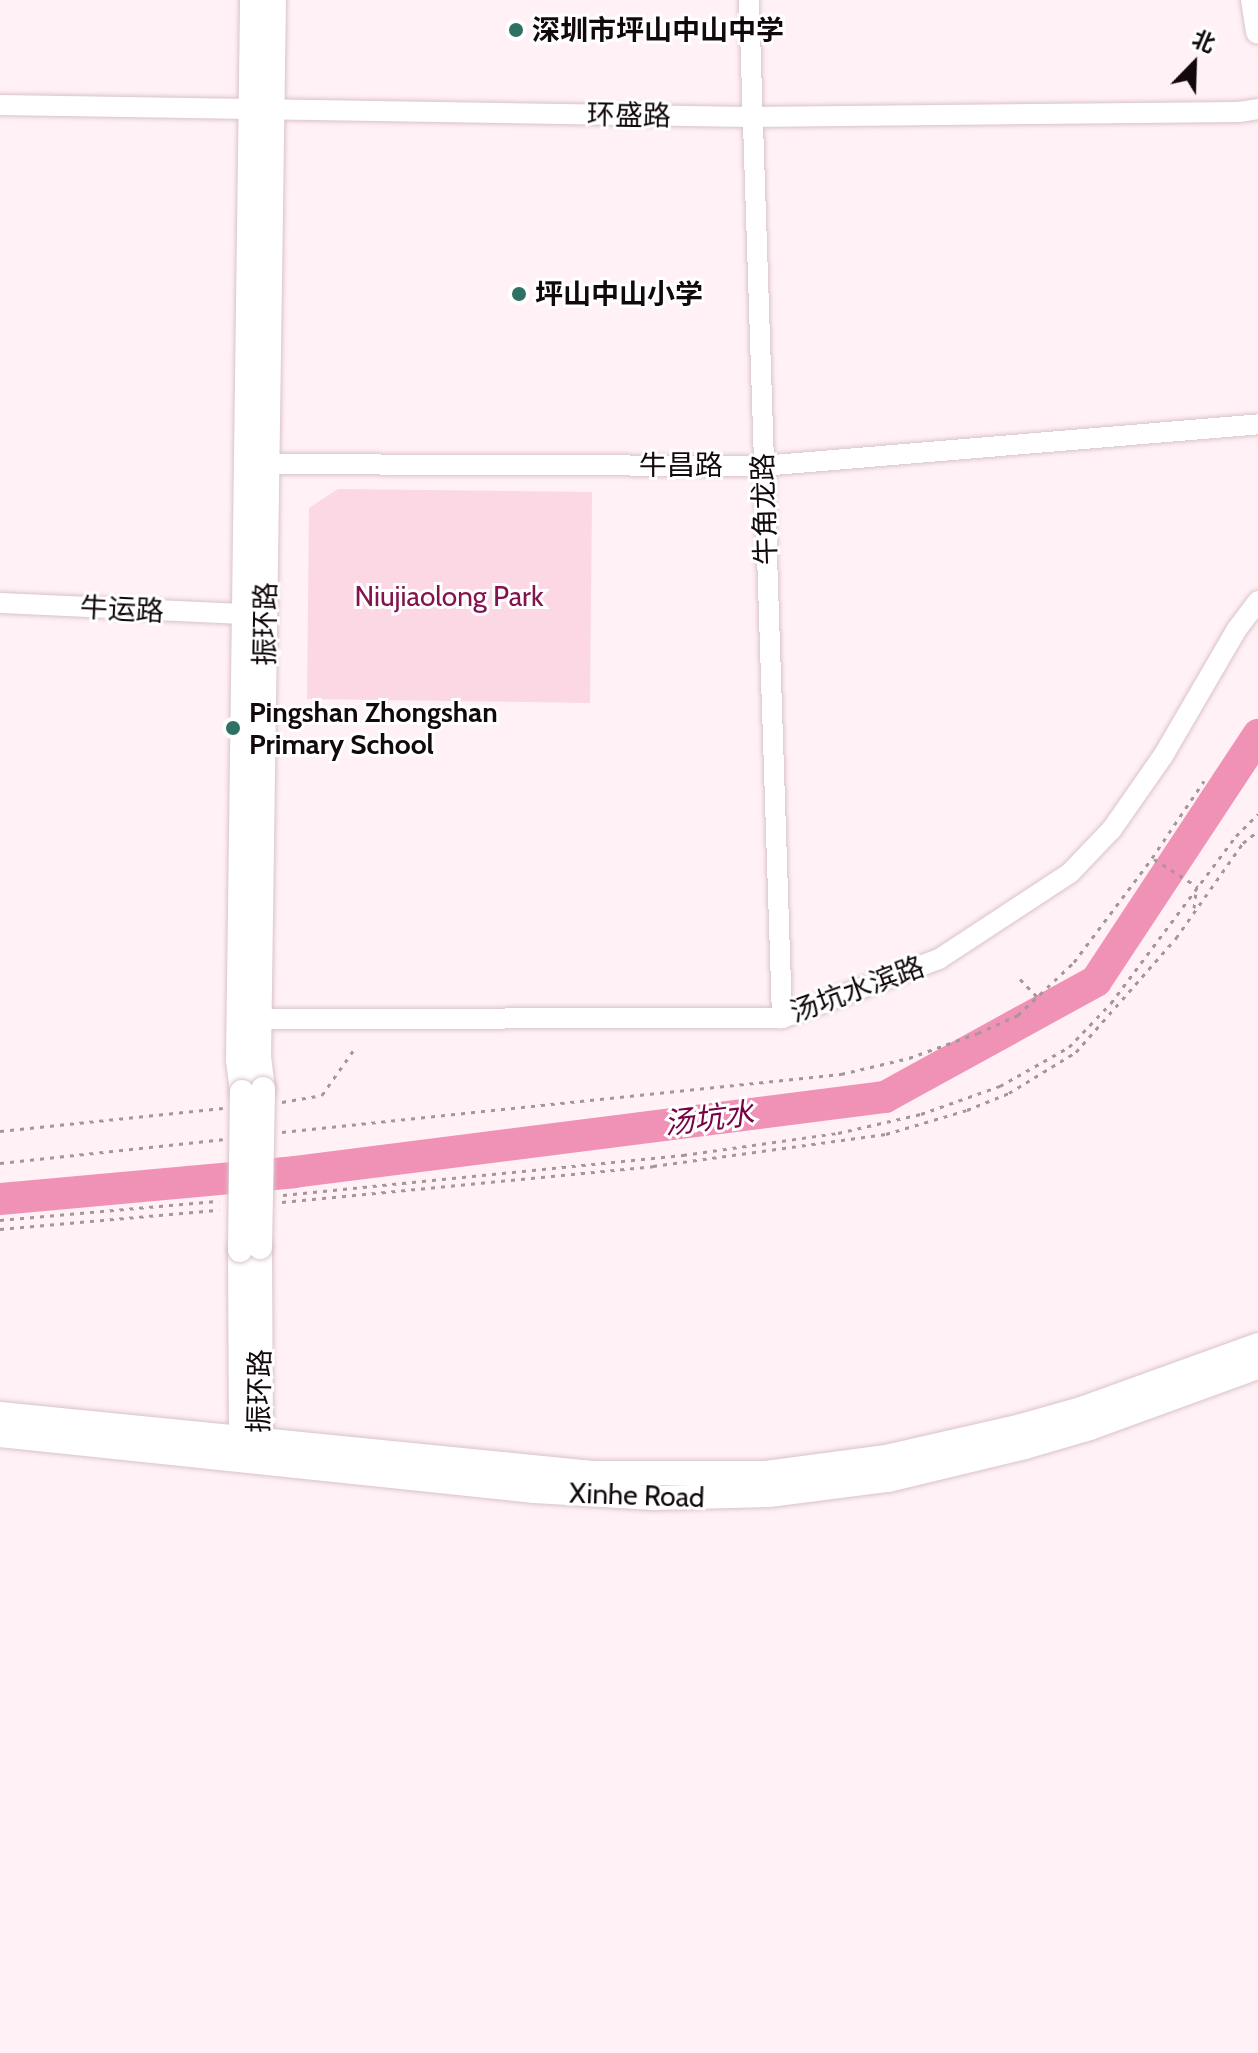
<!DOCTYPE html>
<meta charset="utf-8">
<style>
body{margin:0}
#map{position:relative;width:1258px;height:2053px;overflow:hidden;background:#fff1f5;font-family:Cabin,"Noto Sans SC",sans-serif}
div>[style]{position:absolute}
.green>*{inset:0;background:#fbd8e4}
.river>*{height:32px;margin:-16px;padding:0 16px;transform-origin:16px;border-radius:16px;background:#f091b6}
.path>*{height:3px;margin-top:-1.5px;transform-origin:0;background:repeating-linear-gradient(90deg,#a3979b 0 4px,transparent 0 10px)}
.roads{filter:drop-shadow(0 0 2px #d9c3ca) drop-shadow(0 0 2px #d9c3ca)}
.minor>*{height:20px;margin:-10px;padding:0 10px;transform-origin:10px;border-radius:10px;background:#fff}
.tertiary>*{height:24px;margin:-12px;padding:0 12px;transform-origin:12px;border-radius:12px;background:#fff}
.bridges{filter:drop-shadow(0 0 2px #d9c3ca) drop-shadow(0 0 2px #d9c3ca)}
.tertiary-bridge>*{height:24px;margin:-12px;padding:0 12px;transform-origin:12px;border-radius:12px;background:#fff}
.dots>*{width:22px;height:22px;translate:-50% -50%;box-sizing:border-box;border:4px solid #fff;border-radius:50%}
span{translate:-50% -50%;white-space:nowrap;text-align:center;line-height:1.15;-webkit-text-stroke:6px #fff;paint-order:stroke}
.poi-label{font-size:28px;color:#11090c;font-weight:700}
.left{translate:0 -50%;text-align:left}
.street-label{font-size:28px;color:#11090c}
.park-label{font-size:28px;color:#83134d}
.water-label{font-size:30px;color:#790244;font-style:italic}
.north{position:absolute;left:1154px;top:24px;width:80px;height:80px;-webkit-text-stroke:6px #fff;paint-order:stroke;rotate:23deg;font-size:22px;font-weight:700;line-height:32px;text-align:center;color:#11090c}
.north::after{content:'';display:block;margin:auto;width:28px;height:36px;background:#11090c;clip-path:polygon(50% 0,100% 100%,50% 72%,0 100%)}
</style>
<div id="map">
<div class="green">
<i style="clip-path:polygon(338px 489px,592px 492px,590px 703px,307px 699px,309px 508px)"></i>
</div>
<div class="river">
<i style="left:0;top:1199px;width:295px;rotate:-5.2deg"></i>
<i style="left:294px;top:1172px;width:596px;rotate:-7.23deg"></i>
<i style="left:885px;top:1097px;width:241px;rotate:-28.8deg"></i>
<i style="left:1096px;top:981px;width:295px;rotate:-56.6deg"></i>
</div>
<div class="path">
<i style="left:1154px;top:859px;width:52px;rotate:32.5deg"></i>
<i style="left:1194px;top:908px;width:16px;rotate:-83deg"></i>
<i style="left:1020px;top:979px;width:28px;rotate:46deg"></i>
<i style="left:282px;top:1102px;width:41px;rotate:-9.9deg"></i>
<i style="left:322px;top:1095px;width:57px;rotate:-54.9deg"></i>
<i style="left:0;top:1131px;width:224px;rotate:-5.9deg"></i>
<i style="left:282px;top:1132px;width:562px;rotate:-5.92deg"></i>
<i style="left:841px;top:1074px;width:70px;rotate:-13.2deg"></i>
<i style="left:909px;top:1058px;width:73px;rotate:-19.9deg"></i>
<i style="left:978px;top:1033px;width:44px;rotate:-24.2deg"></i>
<i style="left:1018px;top:1015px;width:77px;rotate:-43.4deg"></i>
<i style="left:1074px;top:962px;width:130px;rotate:-53.1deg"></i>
<i style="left:1152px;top:858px;width:93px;rotate:-56deg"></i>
<i style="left:0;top:1163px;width:224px;rotate:-6.1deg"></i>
<i style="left:283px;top:1195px;width:402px;rotate:-5.7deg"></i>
<i style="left:683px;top:1155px;width:157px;rotate:-8.1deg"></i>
<i style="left:838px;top:1133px;width:85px;rotate:-12.9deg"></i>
<i style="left:921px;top:1114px;width:84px;rotate:-19.5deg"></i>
<i style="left:1000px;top:1086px;width:79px;rotate:-29.5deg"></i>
<i style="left:1069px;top:1047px;width:61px;rotate:-46.3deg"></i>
<i style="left:1111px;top:1003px;width:209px;rotate:-53.2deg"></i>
<i style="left:1236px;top:836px;width:31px;rotate:-45deg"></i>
<i style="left:282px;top:1202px;width:373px;rotate:-5.5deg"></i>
<i style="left:653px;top:1166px;width:235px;rotate:-7.8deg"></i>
<i style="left:886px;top:1134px;width:84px;rotate:-16.5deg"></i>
<i style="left:967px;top:1110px;width:45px;rotate:-22deg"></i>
<i style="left:1009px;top:1093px;width:79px;rotate:-31.5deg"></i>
<i style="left:1076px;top:1052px;width:152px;rotate:-48.7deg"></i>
<i style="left:1176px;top:938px;width:116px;rotate:-54.8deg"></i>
<i style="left:1243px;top:843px;width:19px;rotate:-39deg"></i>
<i style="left:0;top:1220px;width:220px;rotate:-5deg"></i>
<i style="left:0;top:1229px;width:220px;rotate:-5deg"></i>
</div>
<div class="roads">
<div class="minor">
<i style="left:749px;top:0;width:1019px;rotate:88.14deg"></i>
<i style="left:0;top:105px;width:750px;rotate:0.92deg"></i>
<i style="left:750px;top:117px;width:489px;rotate:-0.6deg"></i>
<i style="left:1239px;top:112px;width:19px;rotate:-9deg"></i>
<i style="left:254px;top:464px;width:508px;rotate:0.23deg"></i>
<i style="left:762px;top:466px;width:498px;rotate:-4.8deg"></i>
<i style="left:0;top:603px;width:244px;rotate:2.6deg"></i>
<i style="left:247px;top:1019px;width:535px;rotate:-0.11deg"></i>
<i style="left:782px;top:1018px;width:168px;rotate:-20.6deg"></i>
<i style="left:939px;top:959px;width:157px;rotate:-33.3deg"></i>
<i style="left:1070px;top:873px;width:61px;rotate:-46.3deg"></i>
<i style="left:1112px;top:829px;width:89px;rotate:-55.1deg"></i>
<i style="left:1163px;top:756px;width:147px;rotate:-59.8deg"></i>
<i style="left:1237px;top:629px;width:35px;rotate:-53deg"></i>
</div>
<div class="tertiary">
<i style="left:1253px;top:0;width:32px;rotate:81deg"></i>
<i style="left:263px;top:1089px;width:31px;rotate:-97deg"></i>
<i style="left:259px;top:1058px;width:1058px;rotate:-89.19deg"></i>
<i style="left:242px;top:1092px;width:32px;rotate:-97deg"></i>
<i style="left:238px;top:1060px;width:1060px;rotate:-89.24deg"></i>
<i style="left:240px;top:1250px;width:189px;rotate:89.7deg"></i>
<i style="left:241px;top:1439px;width:13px;rotate:67deg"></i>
<i style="left:0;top:1414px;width:595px;rotate:5.69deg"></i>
<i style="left:592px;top:1473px;width:174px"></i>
<i style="left:766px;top:1473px;width:121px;rotate:-7.6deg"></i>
<i style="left:886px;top:1457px;width:139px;rotate:-12.9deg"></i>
<i style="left:1021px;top:1426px;width:66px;rotate:-15.9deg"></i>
<i style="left:1084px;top:1408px;width:185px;rotate:-19.9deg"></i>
<i style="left:0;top:1435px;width:537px;rotate:5.99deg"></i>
<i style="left:534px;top:1491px;width:120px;rotate:3.3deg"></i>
<i style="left:654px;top:1498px;width:115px;rotate:-1.5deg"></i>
<i style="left:769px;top:1495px;width:120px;rotate:-7.2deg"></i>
<i style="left:888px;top:1480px;width:141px;rotate:-13.5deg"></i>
<i style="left:1025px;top:1447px;width:68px;rotate:-16.3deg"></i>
<i style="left:1090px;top:1428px;width:179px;rotate:-20deg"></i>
<i style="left:255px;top:1452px;width:13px;rotate:-61deg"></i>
<i style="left:261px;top:1441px;width:194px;rotate:-90.3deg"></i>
</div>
</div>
<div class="bridges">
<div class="tertiary-bridge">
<i style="left:260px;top:1247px;width:158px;rotate:-88.9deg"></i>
<i style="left:240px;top:1250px;width:158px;rotate:-89.3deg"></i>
</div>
</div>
<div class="dots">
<i style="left:516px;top:30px;background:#2f7162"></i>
<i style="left:519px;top:294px;background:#2f7162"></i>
<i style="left:233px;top:728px;background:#2f7162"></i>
</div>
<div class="poi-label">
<span class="left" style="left:532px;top:30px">深圳市坪山中山中学</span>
<span class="left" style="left:535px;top:294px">坪山中山小学</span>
<span class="left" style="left:249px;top:728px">Pingshan Zhongshan<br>Primary School</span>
</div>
<div class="street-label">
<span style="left:629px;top:115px;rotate:1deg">环盛路</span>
<span style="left:681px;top:465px">牛昌路</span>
<span style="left:764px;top:509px;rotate:-92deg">牛角龙路</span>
<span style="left:122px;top:609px;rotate:3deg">牛运路</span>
<span style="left:265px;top:624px;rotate:-89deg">振环路</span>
<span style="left:857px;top:989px;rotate:-20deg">汤坑水滨路</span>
<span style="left:259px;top:1391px;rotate:-89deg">振环路</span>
<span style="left:637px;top:1495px;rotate:2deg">Xinhe Road</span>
</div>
<div class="park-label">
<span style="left:449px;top:596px">Niujiaolong Park</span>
</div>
<div class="water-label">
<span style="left:709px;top:1119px;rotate:-7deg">汤坑水</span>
</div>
<div class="north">北</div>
</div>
